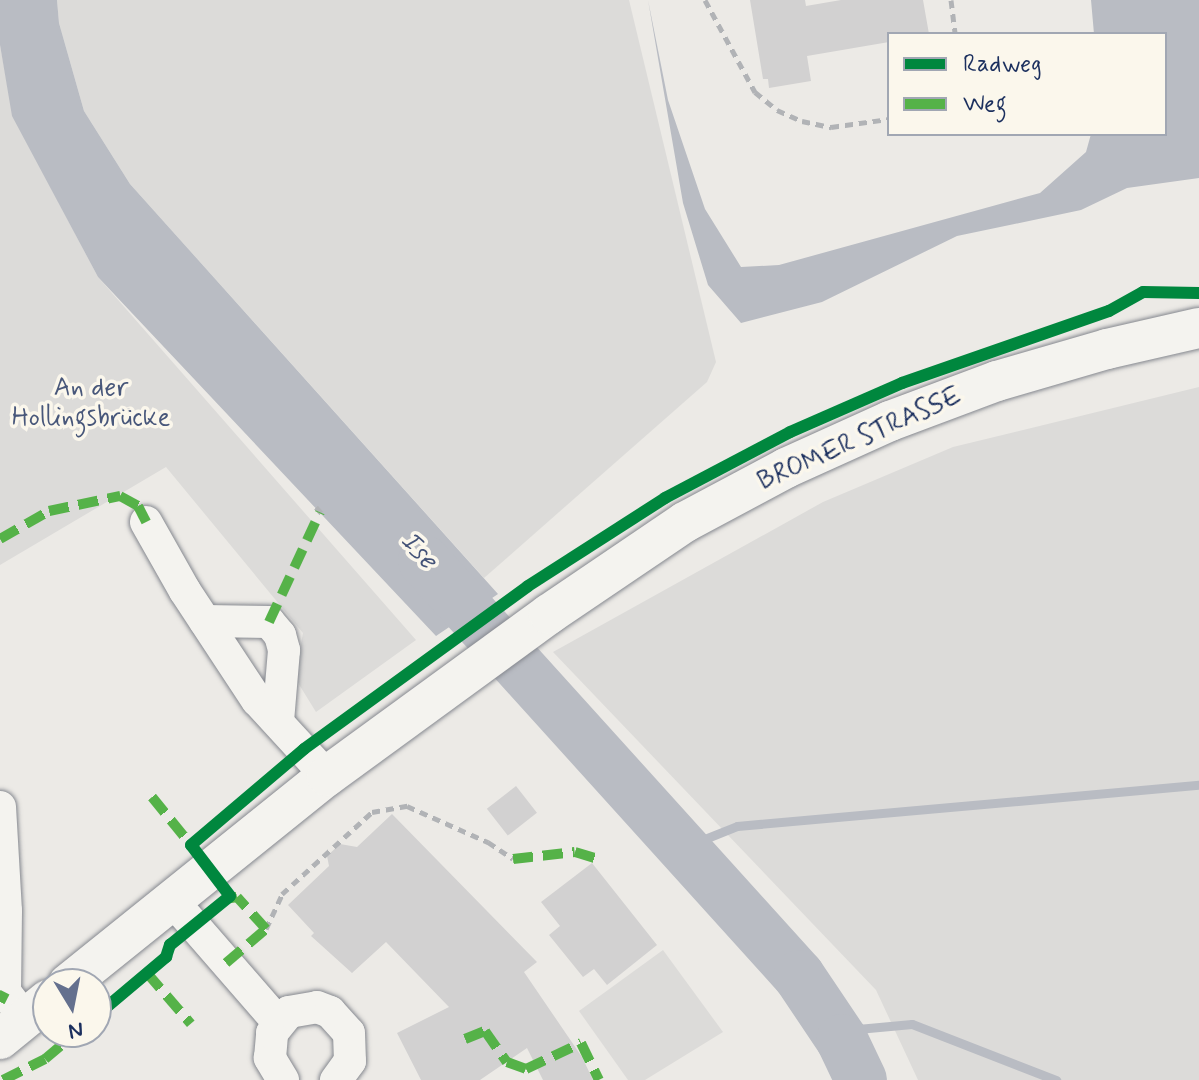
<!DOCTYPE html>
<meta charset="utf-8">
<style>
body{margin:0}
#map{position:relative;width:1199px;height:1080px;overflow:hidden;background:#eceae6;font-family:Mynerve,sans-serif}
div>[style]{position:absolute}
.green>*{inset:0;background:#dcdbd9}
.water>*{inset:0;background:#b9bcc3}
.stream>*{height:9px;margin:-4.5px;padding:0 4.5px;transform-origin:4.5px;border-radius:4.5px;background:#b9bcc3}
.river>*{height:52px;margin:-26px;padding:0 26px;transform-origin:26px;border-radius:26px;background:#b9bcc3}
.building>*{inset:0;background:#d2d1d1;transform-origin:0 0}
.path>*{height:5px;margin-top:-2.5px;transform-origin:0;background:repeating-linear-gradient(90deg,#b1b3b6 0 8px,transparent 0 14px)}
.roads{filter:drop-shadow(0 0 2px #85888f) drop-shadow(0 0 2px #85888f)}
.minor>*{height:32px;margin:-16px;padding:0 16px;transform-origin:16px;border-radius:16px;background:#f4f3ef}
.major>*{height:40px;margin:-20px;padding:0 20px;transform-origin:20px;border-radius:20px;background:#f4f3ef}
.quiet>*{height:10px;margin-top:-5px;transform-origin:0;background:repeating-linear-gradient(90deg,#55b248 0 20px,transparent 0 30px)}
.cycleway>*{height:12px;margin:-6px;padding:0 6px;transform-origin:6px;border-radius:6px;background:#00873e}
span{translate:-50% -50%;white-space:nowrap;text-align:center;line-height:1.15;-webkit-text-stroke:7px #fbf7ec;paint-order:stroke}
.park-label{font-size:26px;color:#48577a}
.street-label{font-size:26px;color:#1b2f5e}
.water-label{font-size:28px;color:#445378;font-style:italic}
.legend{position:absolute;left:887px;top:32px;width:280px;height:104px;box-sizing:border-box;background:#fbf7ec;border:2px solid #a1a7b3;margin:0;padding:10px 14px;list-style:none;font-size:24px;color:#1b2f5e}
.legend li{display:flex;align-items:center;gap:16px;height:40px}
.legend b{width:40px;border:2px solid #a1a7b3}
.north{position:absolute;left:32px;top:968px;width:80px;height:80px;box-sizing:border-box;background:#fbf7ec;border:2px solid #a1a7b3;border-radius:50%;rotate:170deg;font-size:22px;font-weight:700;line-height:32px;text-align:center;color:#1b2f5e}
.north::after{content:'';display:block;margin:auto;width:28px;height:36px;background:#64708e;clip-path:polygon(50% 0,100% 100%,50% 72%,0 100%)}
</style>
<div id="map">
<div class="green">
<i style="clip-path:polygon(57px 0,629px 0,716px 362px,707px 382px,484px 578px,130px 184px,84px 111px,59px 23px)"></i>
<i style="clip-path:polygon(0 45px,13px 116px,98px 277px,416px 640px,316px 712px,295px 678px,303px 633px,166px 467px,0 565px)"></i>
<i style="clip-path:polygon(1199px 387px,1199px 1080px,918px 1080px,876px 990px,553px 652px,823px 502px,953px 447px)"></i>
<i style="clip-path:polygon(663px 950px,723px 1032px,645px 1080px,628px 1080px,579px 1011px)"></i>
</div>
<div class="water">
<i style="clip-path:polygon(0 0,57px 0,59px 23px,84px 111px,130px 184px,498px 594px,436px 636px,98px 277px,12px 116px,0 45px)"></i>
<i style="clip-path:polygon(648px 0,668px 100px,705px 209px,741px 267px,779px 265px,1040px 193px,1086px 152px,1091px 134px,1165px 134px,1165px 34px,1094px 34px,1091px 0,1199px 0,1199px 178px,1127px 188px,1081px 210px,957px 236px,822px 302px,741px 323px,708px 285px,683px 203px)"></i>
</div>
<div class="stream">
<i style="left:682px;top:848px;width:59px;rotate:-21.8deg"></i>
<i style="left:737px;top:826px;width:464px;rotate:-5.1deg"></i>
<i style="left:836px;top:1031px;width:76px;rotate:-5.3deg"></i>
<i style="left:912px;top:1024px;width:155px;rotate:21.3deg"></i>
</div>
<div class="river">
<i style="left:424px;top:561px;width:559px;rotate:47.9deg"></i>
<i style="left:799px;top:976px;width:77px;rotate:56.1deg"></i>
<i style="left:842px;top:1040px;width:44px;rotate:64.6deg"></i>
</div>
<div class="building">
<i style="clip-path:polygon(750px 0,805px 0,806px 6px,841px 0,923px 0,929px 34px,889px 34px,889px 42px,807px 56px,811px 81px,769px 88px,768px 79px,763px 79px)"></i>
<i style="left:516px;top:786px;width:34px;height:37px;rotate:52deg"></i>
<i style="clip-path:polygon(392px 814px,537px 962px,524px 972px,582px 1057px,593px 1080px,543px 1080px,527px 1048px,480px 1080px,421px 1080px,397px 1033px,449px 1007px,386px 942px,352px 973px,311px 936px,314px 933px,288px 905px,329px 866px,327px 856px,340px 844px,357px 847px)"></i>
<i style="clip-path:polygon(592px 863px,657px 945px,607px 985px,594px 969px,583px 977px,549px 935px,560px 926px,541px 902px)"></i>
</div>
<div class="path">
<i style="left:705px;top:0;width:105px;rotate:61.5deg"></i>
<i style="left:755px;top:92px;width:28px;rotate:39deg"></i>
<i style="left:777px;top:110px;width:27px;rotate:24deg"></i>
<i style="left:802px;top:121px;width:30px;rotate:12deg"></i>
<i style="left:831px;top:127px;width:59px;rotate:-7.9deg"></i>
<i style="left:951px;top:0;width:34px;rotate:83deg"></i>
<i style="left:316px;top:507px;width:12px;rotate:48deg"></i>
<i style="left:266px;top:929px;width:38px;rotate:-65deg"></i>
<i style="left:282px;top:894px;width:122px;rotate:-42.3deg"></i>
<i style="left:372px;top:812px;width:36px;rotate:-10deg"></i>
<i style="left:407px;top:806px;width:89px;rotate:24deg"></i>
<i style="left:488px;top:842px;width:30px;rotate:34deg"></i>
</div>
<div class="roads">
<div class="minor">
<i style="left:146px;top:522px;width:79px;rotate:60.5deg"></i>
<i style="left:185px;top:591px;width:131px;rotate:56.6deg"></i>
<i style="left:257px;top:700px;width:103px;rotate:47.4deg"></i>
<i style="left:205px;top:621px;width:64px;rotate:0.9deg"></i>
<i style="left:269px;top:622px;width:17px;rotate:50deg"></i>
<i style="left:280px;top:635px;width:16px;rotate:75deg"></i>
<i style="left:284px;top:650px;width:72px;rotate:94.8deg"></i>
<i style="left:0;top:807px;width:104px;rotate:86.7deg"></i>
<i style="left:6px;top:911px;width:81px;rotate:90.7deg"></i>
<i style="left:5px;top:992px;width:34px;rotate:53deg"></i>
<i style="left:171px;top:899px;width:163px;rotate:49deg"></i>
<i style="left:283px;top:1080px;width:26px;rotate:-121deg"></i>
<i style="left:270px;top:1058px;width:25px;rotate:-85deg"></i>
<i style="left:272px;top:1033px;width:27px;rotate:-51deg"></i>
<i style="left:289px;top:1012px;width:28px;rotate:-10deg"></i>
<i style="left:317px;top:1007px;width:14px;rotate:21deg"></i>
<i style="left:330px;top:1012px;width:28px;rotate:48deg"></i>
<i style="left:349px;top:1033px;width:28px;rotate:88deg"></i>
<i style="left:350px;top:1061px;width:24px;rotate:126deg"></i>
</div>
<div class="major">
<i style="left:68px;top:984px;width:332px;rotate:-38.8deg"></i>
<i style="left:327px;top:776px;width:275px;rotate:-36.1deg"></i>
<i style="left:549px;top:614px;width:164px;rotate:-34.1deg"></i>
<i style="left:685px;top:522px;width:115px;rotate:-28.1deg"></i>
<i style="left:786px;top:468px;width:114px;rotate:-24.3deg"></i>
<i style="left:890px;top:421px;width:114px;rotate:-20.5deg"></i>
<i style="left:997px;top:381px;width:115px;rotate:-16.2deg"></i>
<i style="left:1107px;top:349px;width:94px;rotate:-12.9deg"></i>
<i style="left:0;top:1039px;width:62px;rotate:-39.1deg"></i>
</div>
</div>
<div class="quiet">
<i style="left:0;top:539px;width:56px;rotate:-29.7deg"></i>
<i style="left:49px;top:511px;width:73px;rotate:-11.9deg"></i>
<i style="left:120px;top:496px;width:21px;rotate:29deg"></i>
<i style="left:138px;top:506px;width:18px;rotate:63deg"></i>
<i style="left:269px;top:622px;width:121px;rotate:-65.1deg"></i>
<i style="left:152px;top:797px;width:62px;rotate:50.9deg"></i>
<i style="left:191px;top:845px;width:6px;rotate:-45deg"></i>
<i style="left:513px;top:859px;width:62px;rotate:-6.4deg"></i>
<i style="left:575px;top:852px;width:27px;rotate:17deg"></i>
<i style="left:226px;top:963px;width:52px;rotate:-40.4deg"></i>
<i style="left:266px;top:929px;width:43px;rotate:-132.2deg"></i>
<i style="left:237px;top:897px;width:11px;rotate:170deg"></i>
<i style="left:147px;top:973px;width:67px;rotate:49.2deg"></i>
<i style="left:0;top:1002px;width:11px;rotate:-63deg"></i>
<i style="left:465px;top:1039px;width:22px;rotate:-22deg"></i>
<i style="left:485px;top:1031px;width:38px;rotate:55deg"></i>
<i style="left:507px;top:1062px;width:20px;rotate:20deg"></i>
<i style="left:526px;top:1069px;width:61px;rotate:-25.3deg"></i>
<i style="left:581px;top:1043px;width:41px;rotate:64.1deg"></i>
<i style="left:3px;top:1080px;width:47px;rotate:-26.6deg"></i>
<i style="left:45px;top:1059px;width:42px;rotate:-40.2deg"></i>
</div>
<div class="cycleway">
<i style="left:96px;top:1016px;width:92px;rotate:-40.1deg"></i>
<i style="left:166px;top:957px;width:13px;rotate:-72deg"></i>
<i style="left:170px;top:945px;width:77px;rotate:-39.2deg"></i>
<i style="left:230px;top:896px;width:64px;rotate:-127.4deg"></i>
<i style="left:191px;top:845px;width:148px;rotate:-40.3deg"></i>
<i style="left:304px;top:749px;width:277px;rotate:-36deg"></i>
<i style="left:528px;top:586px;width:163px;rotate:-32.7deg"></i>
<i style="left:665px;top:498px;width:141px;rotate:-27.8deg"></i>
<i style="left:790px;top:432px;width:122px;rotate:-23.6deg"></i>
<i style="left:902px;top:383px;width:219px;rotate:-19.2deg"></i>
<i style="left:1109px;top:311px;width:39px;rotate:-29deg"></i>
<i style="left:1143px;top:292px;width:56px;rotate:1deg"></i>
</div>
<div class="park-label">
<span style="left:91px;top:404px">An der<br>Hollingsbrücke</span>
</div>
<div class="street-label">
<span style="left:860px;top:440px;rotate:-24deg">BROMER STRASSE</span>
</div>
<div class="water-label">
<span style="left:418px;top:551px;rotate:48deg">Ise</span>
</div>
<ul class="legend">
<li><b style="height:10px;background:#00873e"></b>Radweg</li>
<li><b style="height:10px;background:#55b248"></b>Weg</li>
</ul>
<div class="north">N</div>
</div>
